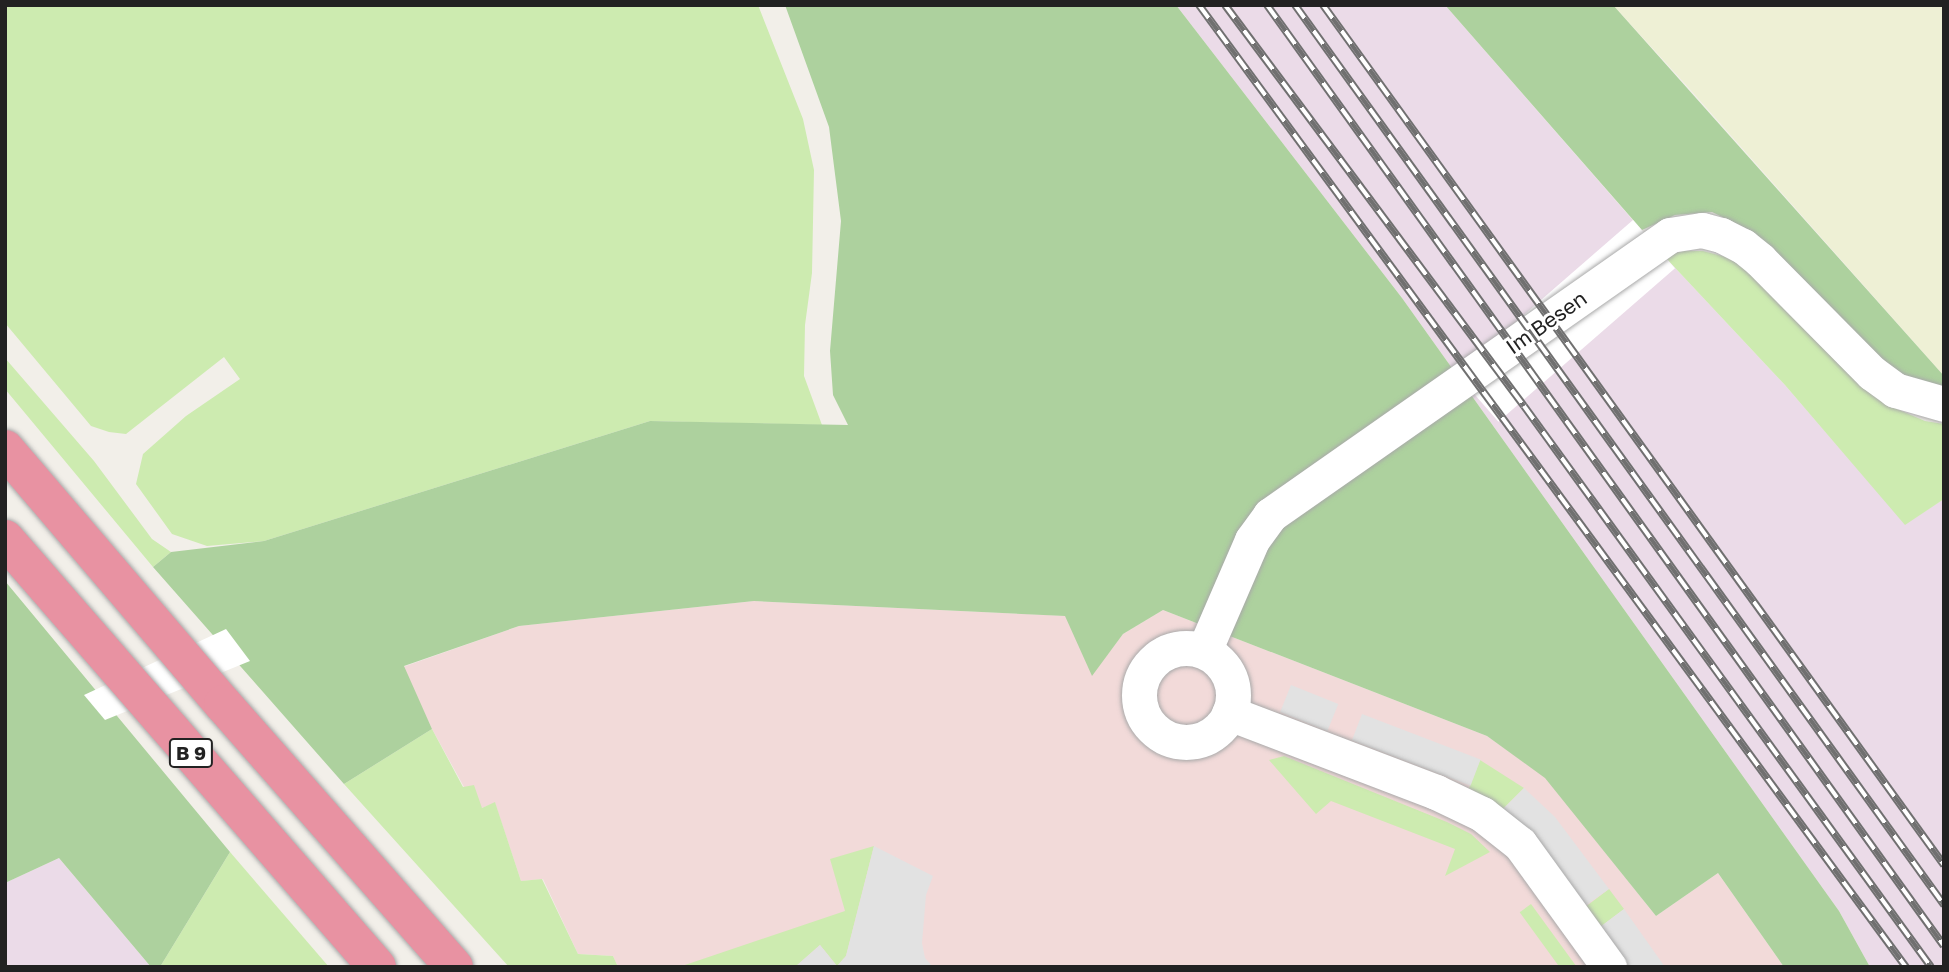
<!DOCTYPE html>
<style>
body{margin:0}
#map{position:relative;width:1949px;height:972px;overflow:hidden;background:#f2efe9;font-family:"Golos Text",sans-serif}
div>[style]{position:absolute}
.commercial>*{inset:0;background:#f2dad9}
.industrial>*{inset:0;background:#ebdbe8}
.farmland>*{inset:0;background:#eef0d5}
.grass>*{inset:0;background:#cdebb0;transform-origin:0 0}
.forest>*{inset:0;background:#add19e}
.parking>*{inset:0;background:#e2e2e2;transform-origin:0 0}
.pier>*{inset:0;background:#fff;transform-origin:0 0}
.roads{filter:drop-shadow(0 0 2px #a9a9a9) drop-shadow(0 0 2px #a9a9a9)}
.street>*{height:35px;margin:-17.5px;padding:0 17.5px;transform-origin:17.5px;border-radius:17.5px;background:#fff}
.street>.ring{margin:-17.5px;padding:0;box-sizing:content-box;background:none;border:35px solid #fff;border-radius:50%}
.highway>*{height:38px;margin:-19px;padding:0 19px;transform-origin:19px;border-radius:19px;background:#e892a2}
.rail>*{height:8px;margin-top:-4px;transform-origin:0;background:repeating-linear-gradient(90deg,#fff 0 16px,#707070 0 32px);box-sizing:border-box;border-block:2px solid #707070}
span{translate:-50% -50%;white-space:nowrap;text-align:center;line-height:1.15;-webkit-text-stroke:6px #fff;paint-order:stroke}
.shield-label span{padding:2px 5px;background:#fff;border:2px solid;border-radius:5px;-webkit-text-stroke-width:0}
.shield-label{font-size:19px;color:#222;font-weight:700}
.street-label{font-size:21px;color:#222}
.frame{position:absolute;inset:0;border:7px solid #222;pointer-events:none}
</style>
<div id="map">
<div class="commercial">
<i style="clip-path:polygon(754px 601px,1066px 616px,1092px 675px,1123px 634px,1163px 610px,1487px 736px,1545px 777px,1656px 916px,1718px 873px,1784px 967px,618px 967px,613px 956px,578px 954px,543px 879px,521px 881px,495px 803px,482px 808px,464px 787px,432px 729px,403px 667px,519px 626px)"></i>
</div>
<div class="industrial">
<i style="clip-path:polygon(1176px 5px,1445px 5px,1665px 257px,1785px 385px,1905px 524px,1944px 499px,1944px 967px,1870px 967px,1839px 911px,1402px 298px)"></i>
<i style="clip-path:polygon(59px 858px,151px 967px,5px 967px,5px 883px)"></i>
</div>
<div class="farmland">
<i style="clip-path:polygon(1613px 5px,1944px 5px,1944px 376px,1688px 87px)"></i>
</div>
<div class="grass">
<i style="clip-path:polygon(5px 5px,758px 5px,803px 119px,814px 170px,812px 273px,805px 325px,804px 376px,822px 425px,650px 421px,264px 541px,207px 546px,172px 534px,136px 484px,143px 454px,186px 416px,240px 379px,224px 357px,126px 434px,109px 432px,91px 426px,5px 323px)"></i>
<i style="clip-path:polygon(1682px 251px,1703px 251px,1730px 258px,1763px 283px,1853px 376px,1897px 409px,1925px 421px,1944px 424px,1944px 499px,1905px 525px,1785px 385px,1665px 257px)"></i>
<i style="clip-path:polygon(5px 358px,94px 461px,152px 539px,171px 552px,153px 567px,5px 389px)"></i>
<i style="clip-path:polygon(432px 729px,463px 787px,474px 785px,482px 808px,495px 802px,521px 881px,542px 879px,578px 954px,613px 956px,618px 967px,509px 967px,344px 784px)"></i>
<i style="clip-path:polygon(1284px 756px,1447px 822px,1471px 834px,1490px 852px,1445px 876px,1455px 849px,1331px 801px,1316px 814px,1269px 760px)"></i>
<i style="clip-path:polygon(1480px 760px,1524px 788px,1503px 809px,1469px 788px)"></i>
<i style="clip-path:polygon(874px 846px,846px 956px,837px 966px,820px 945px,795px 967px,679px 967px,845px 911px,830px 859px)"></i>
<i style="clip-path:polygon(230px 852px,329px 967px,160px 967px)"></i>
<i style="left:1609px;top:889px;width:25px;height:29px;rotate:53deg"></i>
<i style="left:1531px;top:904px;width:78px;height:14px;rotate:54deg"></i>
</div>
<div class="forest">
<i style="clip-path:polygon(785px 5px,1176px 5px,1402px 298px,1839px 911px,1870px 967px,1784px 967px,1718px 873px,1656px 916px,1545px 778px,1487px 736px,1163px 610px,1123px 634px,1092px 676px,1065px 616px,754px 601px,519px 626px,404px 666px,432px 729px,344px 784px,153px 567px,171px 552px,264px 541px,650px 421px,848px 425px,833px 395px,830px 351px,841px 221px,829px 127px)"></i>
<i style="clip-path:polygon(1445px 5px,1613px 5px,1944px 376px,1944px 387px,1918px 381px,1885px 367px,1751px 231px,1712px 212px,1675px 215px,1642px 230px)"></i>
<i style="clip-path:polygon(5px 581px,230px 852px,160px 967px,151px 967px,59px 858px,5px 883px)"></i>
</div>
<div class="parking">
<i style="left:1291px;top:685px;width:51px;height:29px;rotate:22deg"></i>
<i style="left:1362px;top:714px;width:127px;height:28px;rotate:21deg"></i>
<i style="clip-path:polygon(1524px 788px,1555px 817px,1609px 889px,1585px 906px,1525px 827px,1503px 809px)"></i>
<i style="clip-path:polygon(874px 846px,933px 876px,926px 895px,922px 943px,925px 958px,933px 967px,795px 967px,820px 945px,837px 966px,846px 956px)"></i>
<i style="clip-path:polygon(1624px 909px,1665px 967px,1629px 967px,1600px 927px)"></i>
</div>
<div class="pier">
<i style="left:1633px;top:220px;width:64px;height:234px;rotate:49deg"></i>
<i style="clip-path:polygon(226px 629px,250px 661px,105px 720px,84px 695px)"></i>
</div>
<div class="roads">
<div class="street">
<i class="ring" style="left:1139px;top:648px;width:59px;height:59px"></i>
<i style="left:1204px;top:651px;width:121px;rotate:-66.6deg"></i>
<i style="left:1252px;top:540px;width:31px;rotate:-54deg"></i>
<i style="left:1270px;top:515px;width:488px;rotate:-35deg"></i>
<i style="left:1670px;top:235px;width:32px;rotate:-9deg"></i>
<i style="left:1702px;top:230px;width:20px;rotate:15deg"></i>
<i style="left:1721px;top:235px;width:25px;rotate:27deg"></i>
<i style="left:1743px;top:246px;width:22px;rotate:39deg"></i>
<i style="left:1760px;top:260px;width:159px;rotate:45.3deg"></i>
<i style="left:1872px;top:373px;width:29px;rotate:36deg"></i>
<i style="left:1895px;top:390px;width:51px;rotate:15.9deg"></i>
<i style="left:1229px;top:713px;width:222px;rotate:20.9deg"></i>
<i style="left:1436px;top:792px;width:51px;rotate:25.6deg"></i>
<i style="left:1482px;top:814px;width:48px;rotate:38.3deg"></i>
<i style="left:1520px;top:844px;width:152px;rotate:54.1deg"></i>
</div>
<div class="highway">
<i style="left:5px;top:449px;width:335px;rotate:49.5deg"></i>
<i style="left:223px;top:704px;width:350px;rotate:48.7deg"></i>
<i style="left:5px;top:539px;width:567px;rotate:49deg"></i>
</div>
</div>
<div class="rail">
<i style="left:1199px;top:5px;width:1194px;rotate:53.69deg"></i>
<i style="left:1225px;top:5px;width:500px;rotate:53.29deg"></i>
<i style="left:1524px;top:406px;width:693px;rotate:54.04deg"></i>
<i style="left:1267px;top:5px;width:1159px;rotate:54.27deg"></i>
<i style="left:1295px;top:5px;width:1110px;rotate:54.2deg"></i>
<i style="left:1323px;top:5px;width:1061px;rotate:54.17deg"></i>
</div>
<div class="shield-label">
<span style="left:191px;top:753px">B 9</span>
</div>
<div class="street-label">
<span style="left:1546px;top:322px;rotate:-35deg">Im Besen</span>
</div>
<div class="frame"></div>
</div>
